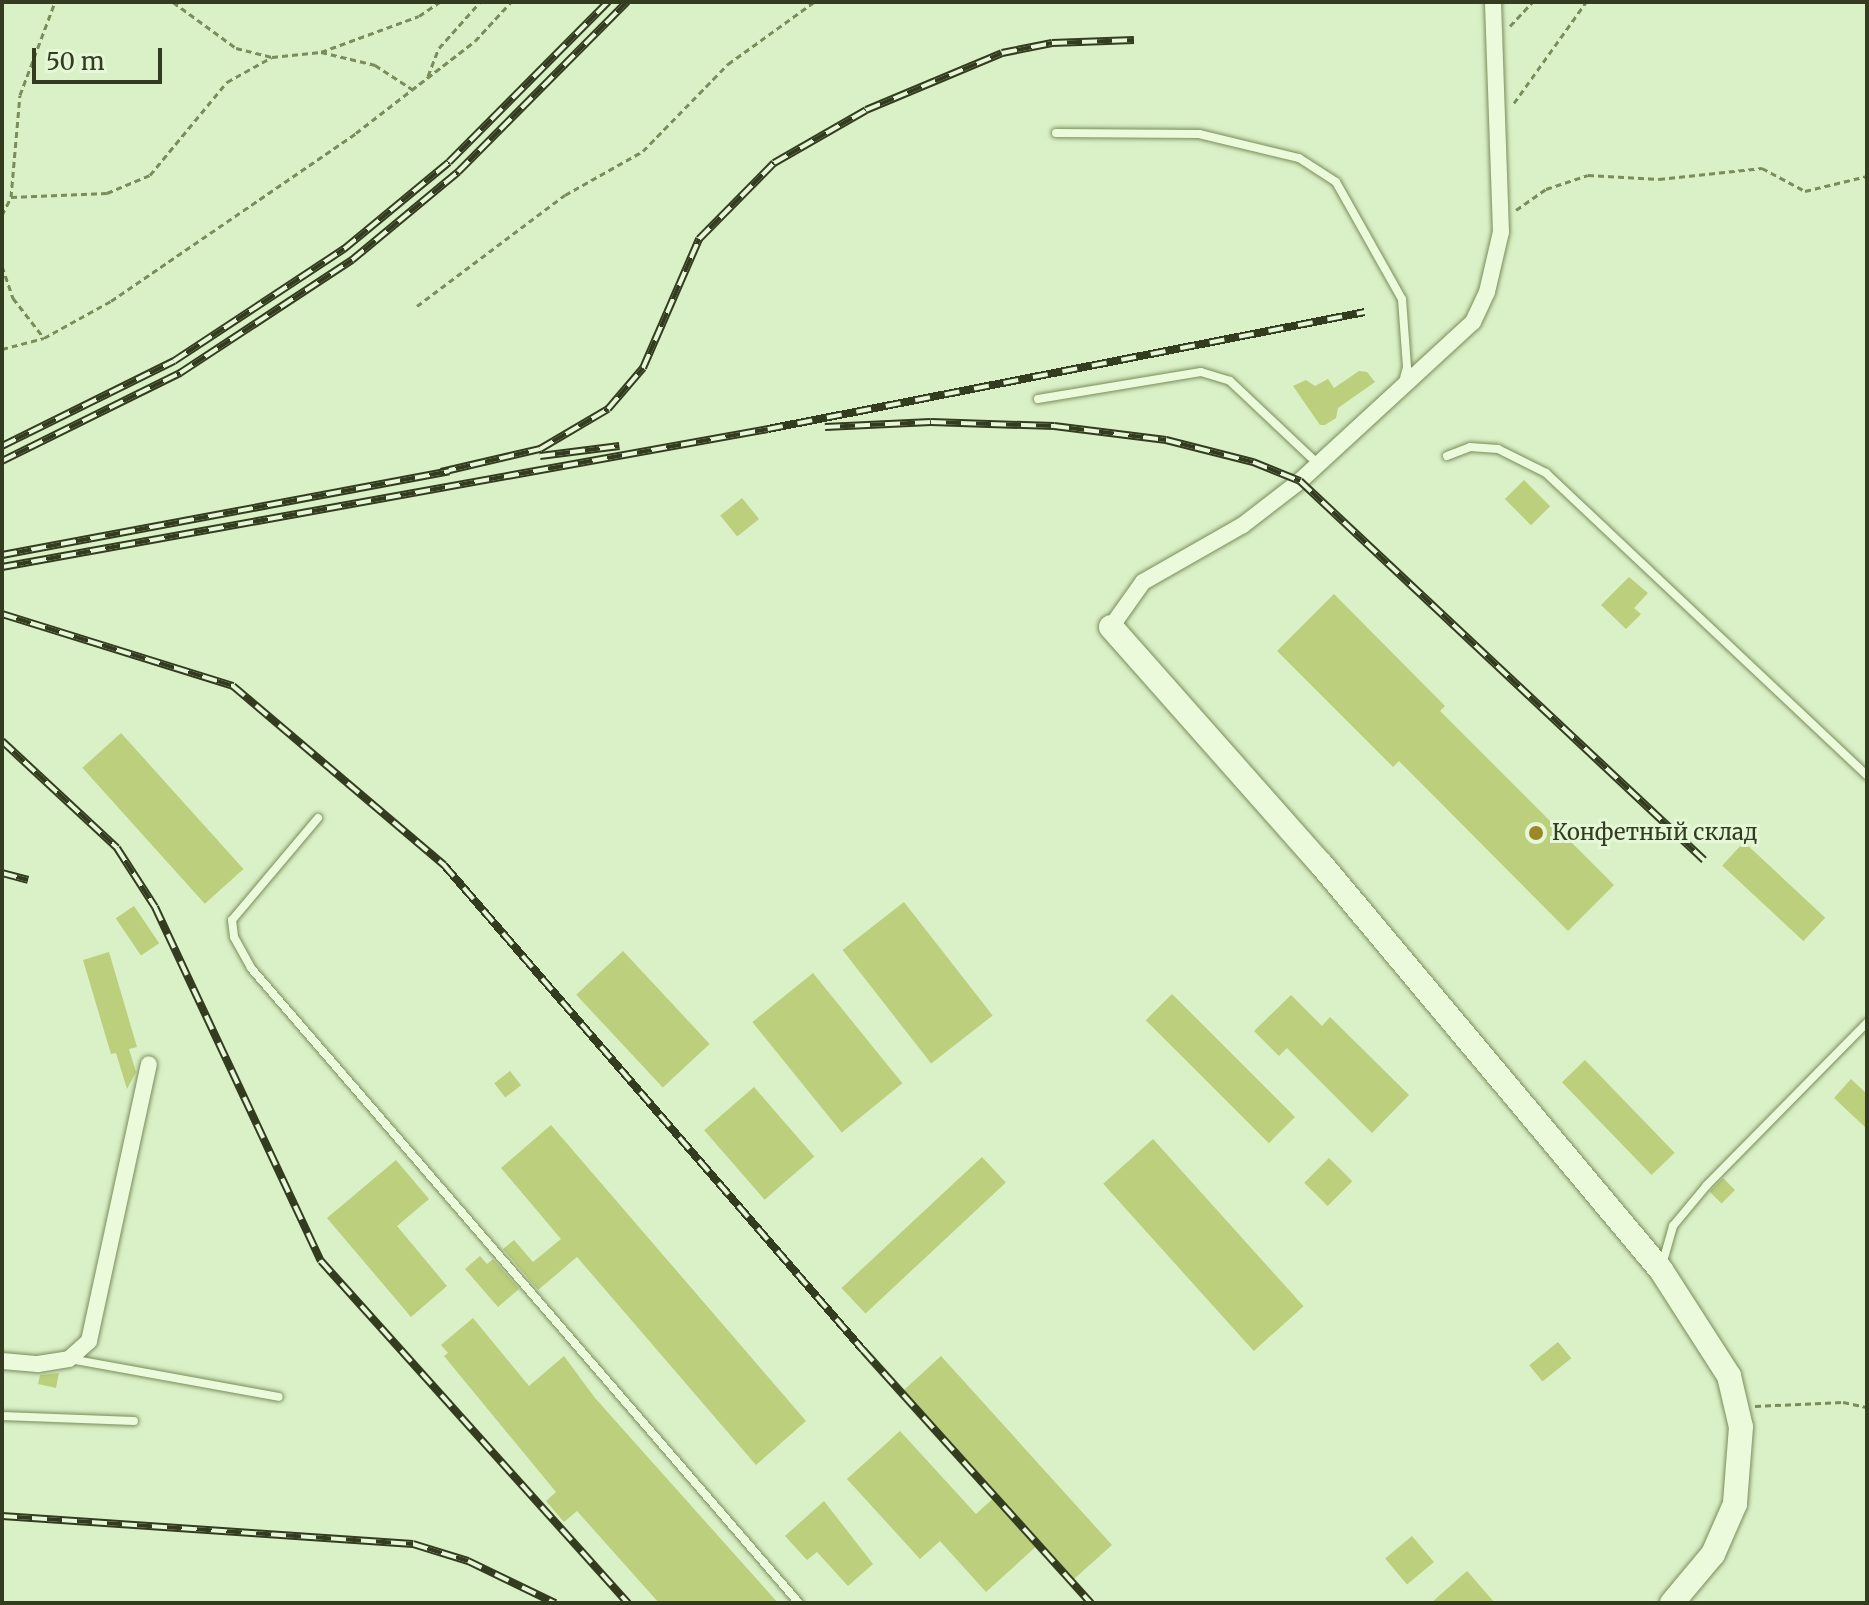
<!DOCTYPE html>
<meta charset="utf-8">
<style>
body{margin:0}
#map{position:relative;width:1869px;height:1605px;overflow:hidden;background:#daf0c7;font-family:Merriweather,serif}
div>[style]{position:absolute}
.building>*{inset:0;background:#bbcf7c;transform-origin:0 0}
.path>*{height:3px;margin-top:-1.5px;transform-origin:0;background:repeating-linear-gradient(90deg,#7b8c5b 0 6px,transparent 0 10px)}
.roads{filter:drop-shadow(0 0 2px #7b8c5b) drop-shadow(0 0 2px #7b8c5b)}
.lane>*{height:8px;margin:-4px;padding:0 4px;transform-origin:4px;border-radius:4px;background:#eafadb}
.street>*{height:16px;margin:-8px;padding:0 8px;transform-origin:8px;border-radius:8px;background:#eafadb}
.secondary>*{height:24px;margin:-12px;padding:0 12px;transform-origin:12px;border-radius:12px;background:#eafadb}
.rail>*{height:8px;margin-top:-4px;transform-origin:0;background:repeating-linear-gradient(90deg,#e6f7d7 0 15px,#333c1f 0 30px);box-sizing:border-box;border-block:2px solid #333c1f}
.dots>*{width:22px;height:22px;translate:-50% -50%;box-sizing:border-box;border:4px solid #e6f7d7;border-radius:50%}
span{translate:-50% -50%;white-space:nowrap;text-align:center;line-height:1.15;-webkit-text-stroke:6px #e6f7d7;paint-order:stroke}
.poi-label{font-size:22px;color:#333c1f}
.left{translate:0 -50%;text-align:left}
.frame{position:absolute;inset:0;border:4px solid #333c1f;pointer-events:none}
.scale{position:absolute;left:32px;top:48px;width:130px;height:36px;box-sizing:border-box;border:4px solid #333c1f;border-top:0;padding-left:10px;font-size:24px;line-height:28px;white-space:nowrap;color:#333c1f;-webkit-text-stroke:6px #e6f7d7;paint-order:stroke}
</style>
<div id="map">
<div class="building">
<i style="clip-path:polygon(1359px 371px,1367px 372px,1375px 382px,1338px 408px,1336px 418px,1325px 425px,1320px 425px,1293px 386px,1306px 380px,1315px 386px,1328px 379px,1334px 388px)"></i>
<i style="left:1524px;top:480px;width:37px;height:27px;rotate:45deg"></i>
<i style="left:742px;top:498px;width:27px;height:28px;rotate:51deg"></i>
<i style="clip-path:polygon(1629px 577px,1648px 593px,1634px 608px,1641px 614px,1626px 629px,1601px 605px)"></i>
<i style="clip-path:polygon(1334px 594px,1445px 706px,1440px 711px,1614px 885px,1568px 931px,1399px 761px,1393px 767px,1277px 651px)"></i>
<i style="left:121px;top:733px;width:183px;height:52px;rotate:48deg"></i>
<i style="left:1744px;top:842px;width:111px;height:32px;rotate:43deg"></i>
<i style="left:904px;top:902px;width:144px;height:78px;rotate:52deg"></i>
<i style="left:134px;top:906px;width:45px;height:22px;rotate:56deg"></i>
<i style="left:623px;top:951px;width:127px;height:64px;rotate:47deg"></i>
<i style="clip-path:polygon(109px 952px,137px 1047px,129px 1049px,136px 1072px,127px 1089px,116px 1053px,111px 1054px,83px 960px)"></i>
<i style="left:813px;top:973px;width:142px;height:78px;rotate:51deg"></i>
<i style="left:1172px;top:994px;width:174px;height:37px;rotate:45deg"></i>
<i style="clip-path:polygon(1291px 995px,1322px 1026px,1330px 1017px,1409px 1095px,1372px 1133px,1287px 1048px,1279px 1056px,1254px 1031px)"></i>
<i style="left:1585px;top:1060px;width:129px;height:32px;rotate:46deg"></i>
<i style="left:510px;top:1071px;width:18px;height:20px;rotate:52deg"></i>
<i style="clip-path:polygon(1851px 1079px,1867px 1094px,1867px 1129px,1834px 1098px)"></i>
<i style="left:754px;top:1087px;width:92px;height:66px;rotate:49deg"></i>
<i style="clip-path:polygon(551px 1125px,806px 1421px,756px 1465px,577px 1257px,538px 1290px,503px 1249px,514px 1240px,533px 1262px,561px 1239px,501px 1168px)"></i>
<i style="left:1153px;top:1139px;width:225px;height:67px;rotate:48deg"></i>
<i style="left:982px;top:1157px;width:35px;height:192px;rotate:47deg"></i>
<i style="left:1329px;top:1158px;width:33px;height:35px;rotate:45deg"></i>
<i style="clip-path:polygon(396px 1160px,429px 1199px,397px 1226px,447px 1286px,411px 1317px,327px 1218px)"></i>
<i style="left:1723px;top:1178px;width:17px;height:19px;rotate:45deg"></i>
<i style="clip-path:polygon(480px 1256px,487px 1264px,493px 1259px,519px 1289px,498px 1307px,465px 1269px)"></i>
<i style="clip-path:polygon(473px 1318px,529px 1386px,564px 1356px,595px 1398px,778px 1603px,659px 1603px,577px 1511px,564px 1522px,546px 1501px,556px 1492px,444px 1356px,448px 1353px,441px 1345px)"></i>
<i style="left:1558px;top:1342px;width:21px;height:37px;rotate:51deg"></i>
<i style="clip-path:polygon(941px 1356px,1112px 1545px,1074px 1579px,1041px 1542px,986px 1592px,940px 1541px,920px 1559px,847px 1479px,900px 1431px,976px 1514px,998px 1494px,904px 1390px)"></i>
<i style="clip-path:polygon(59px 1373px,56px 1388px,38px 1384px,40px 1375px)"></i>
<i style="clip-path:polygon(824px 1501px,873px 1564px,848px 1586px,817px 1552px,807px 1560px,785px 1536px)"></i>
<i style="left:1412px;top:1536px;width:34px;height:35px;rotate:50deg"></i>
<i style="clip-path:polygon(1467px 1571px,1495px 1603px,1431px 1603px)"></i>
</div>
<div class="path">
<i style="left:173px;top:2px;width:78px;rotate:36.1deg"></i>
<i style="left:236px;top:48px;width:37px;rotate:14deg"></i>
<i style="left:272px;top:57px;width:49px;rotate:-5.8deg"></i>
<i style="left:321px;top:52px;width:104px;rotate:-20.2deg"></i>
<i style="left:419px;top:16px;width:25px;rotate:-34deg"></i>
<i style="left:1510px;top:26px;width:33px;rotate:-47deg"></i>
<i style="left:321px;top:52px;width:56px;rotate:13.5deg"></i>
<i style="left:375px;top:65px;width:44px;rotate:33deg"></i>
<i style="left:428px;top:76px;width:30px;rotate:-69deg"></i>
<i style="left:439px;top:48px;width:62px;rotate:-48.3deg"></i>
<i style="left:1514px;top:103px;width:124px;rotate:-54.5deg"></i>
<i style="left:11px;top:197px;width:96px;rotate:-2.4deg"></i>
<i style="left:107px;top:193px;width:47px;rotate:-22.7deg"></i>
<i style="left:150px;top:175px;width:121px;rotate:-50.4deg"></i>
<i style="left:227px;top:82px;width:51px;rotate:-29.1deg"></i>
<i style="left:1516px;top:210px;width:37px;rotate:-35deg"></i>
<i style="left:1546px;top:189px;width:44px;rotate:-18.4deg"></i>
<i style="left:1588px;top:175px;width:71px;rotate:3.2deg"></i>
<i style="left:1659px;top:179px;width:104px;rotate:-6.1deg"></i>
<i style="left:1762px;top:168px;width:49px;rotate:28.1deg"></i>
<i style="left:1805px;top:191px;width:64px;rotate:-13.6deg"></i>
<i style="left:2px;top:215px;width:20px;rotate:-63deg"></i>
<i style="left:11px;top:197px;width:102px;rotate:-85deg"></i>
<i style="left:20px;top:95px;width:99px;rotate:-69.4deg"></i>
<i style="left:2px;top:266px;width:34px;rotate:71deg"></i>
<i style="left:13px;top:298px;width:51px;rotate:52.2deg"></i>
<i style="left:417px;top:306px;width:185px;rotate:-36.9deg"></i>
<i style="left:565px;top:195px;width:90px;rotate:-29.4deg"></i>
<i style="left:643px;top:151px;width:122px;rotate:-45.7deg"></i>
<i style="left:728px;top:64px;width:106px;rotate:-35.8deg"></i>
<i style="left:2px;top:349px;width:43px;rotate:-14.7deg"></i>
<i style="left:44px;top:338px;width:77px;rotate:-28.9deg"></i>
<i style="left:111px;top:301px;width:297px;rotate:-34.4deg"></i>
<i style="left:356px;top:133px;width:150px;rotate:-37.7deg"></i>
<i style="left:475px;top:41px;width:53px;rotate:-47.3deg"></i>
<i style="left:1755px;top:1406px;width:88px;rotate:-2.6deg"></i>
<i style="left:1843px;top:1402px;width:25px;rotate:12deg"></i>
</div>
<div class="roads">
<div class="lane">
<i style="left:1056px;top:133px;width:143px;rotate:0.4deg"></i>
<i style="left:1199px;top:134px;width:103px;rotate:13.5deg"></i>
<i style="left:1299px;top:158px;width:44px;rotate:33deg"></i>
<i style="left:1336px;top:182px;width:134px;rotate:60.6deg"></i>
<i style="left:1402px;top:299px;width:68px;rotate:85.8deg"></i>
<i style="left:1407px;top:367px;width:16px;rotate:105deg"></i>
<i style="left:1038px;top:399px;width:165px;rotate:-9.4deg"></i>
<i style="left:1201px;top:372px;width:30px;rotate:17deg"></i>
<i style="left:1230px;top:381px;width:121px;rotate:43.3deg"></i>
<i style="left:1447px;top:456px;width:25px;rotate:-21deg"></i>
<i style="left:1470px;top:447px;width:28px;rotate:4deg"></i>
<i style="left:1498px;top:449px;width:54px;rotate:26.6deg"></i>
<i style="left:1546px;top:473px;width:441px;rotate:43.3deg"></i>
<i style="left:318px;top:818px;width:133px;rotate:130.1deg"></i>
<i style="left:232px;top:920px;width:17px;rotate:83deg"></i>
<i style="left:234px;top:937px;width:35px;rotate:61deg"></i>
<i style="left:251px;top:968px;width:839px;rotate:49.21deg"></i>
<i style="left:1662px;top:1265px;width:41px;rotate:-74.2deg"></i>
<i style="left:1673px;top:1226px;width:53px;rotate:-50.3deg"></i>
<i style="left:1707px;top:1185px;width:228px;rotate:-45.4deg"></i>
<i style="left:70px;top:1359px;width:212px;rotate:10.3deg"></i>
<i style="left:2px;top:1416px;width:132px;rotate:2.2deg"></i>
</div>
<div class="street">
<i style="left:1111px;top:627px;width:55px;rotate:-54.6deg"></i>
<i style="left:1143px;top:582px;width:115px;rotate:-29.7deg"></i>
<i style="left:1243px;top:525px;width:72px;rotate:-37.7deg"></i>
<i style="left:1300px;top:481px;width:235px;rotate:-42.6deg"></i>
<i style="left:1473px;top:322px;width:33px;rotate:-65deg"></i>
<i style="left:1487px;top:292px;width:62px;rotate:-76.9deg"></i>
<i style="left:1501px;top:232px;width:230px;rotate:-92deg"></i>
<i style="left:2px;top:1361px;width:36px;rotate:5deg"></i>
<i style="left:38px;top:1364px;width:31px;rotate:-9deg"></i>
<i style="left:69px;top:1359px;width:27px;rotate:-42deg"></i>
<i style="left:89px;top:1341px;width:283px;rotate:-77.8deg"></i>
</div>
<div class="secondary">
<i style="left:1111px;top:627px;width:317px;rotate:48.5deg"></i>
<i style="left:1321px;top:864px;width:530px;rotate:50.06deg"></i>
<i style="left:1661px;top:1270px;width:126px;rotate:57.3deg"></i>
<i style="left:1729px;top:1376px;width:52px;rotate:76.8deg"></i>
<i style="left:1741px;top:1427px;width:77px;rotate:94.5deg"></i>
<i style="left:1735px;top:1504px;width:55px;rotate:113.7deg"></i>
<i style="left:1713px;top:1554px;width:64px;rotate:129.9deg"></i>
</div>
</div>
<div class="rail">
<i style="left:825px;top:427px;width:106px;rotate:-2.7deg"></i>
<i style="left:931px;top:422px;width:123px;rotate:1.9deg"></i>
<i style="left:1054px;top:426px;width:113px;rotate:7.1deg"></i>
<i style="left:1166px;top:440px;width:90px;rotate:14.2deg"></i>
<i style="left:1253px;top:462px;width:51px;rotate:22deg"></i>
<i style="left:1300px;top:481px;width:554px;rotate:43.17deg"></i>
<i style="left:2px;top:446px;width:192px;rotate:-26.3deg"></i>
<i style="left:174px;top:361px;width:204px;rotate:-33.4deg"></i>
<i style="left:344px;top:249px;width:136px;rotate:-39.6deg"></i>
<i style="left:449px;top:162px;width:226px;rotate:-45.2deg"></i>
<i style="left:540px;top:456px;width:80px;rotate:-7.2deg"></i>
<i style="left:2px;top:461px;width:199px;rotate:-26.3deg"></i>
<i style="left:180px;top:373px;width:206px;rotate:-33.3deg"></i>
<i style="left:352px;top:260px;width:138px;rotate:-39.7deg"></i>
<i style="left:458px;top:172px;width:240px;rotate:-45.2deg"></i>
<i style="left:441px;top:472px;width:102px;rotate:-13.1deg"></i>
<i style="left:540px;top:449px;width:79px;rotate:-30.5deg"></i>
<i style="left:608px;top:409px;width:54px;rotate:-49.5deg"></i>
<i style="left:643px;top:368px;width:141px;rotate:-66.5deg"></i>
<i style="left:699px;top:239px;width:107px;rotate:-45.4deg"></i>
<i style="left:774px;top:163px;width:106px;rotate:-29.9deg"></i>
<i style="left:866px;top:110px;width:147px;rotate:-22.7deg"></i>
<i style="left:1002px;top:53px;width:51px;rotate:-11.3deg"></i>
<i style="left:1052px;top:43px;width:82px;rotate:-2.1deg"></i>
<i style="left:2px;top:555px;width:455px;rotate:-10.6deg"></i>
<i style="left:2px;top:567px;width:778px;rotate:-10.21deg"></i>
<i style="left:768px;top:429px;width:608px;rotate:-11.09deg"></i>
<i style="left:2px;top:614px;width:242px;rotate:17.3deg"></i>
<i style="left:233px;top:686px;width:277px;rotate:40.3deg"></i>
<i style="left:444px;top:865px;width:641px;rotate:49.18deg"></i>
<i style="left:863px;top:1350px;width:341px;rotate:48deg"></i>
<i style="left:2px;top:741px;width:157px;rotate:42.9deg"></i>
<i style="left:117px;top:848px;width:70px;rotate:57.2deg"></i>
<i style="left:155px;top:907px;width:391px;rotate:64.9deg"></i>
<i style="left:321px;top:1261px;width:460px;rotate:48.1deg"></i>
<i style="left:2px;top:873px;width:27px;rotate:15deg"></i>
<i style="left:2px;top:1516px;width:412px;rotate:3.9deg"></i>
<i style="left:413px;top:1544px;width:58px;rotate:17.2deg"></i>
<i style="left:468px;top:1561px;width:97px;rotate:25.8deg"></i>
</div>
<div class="dots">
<i style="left:1536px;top:833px;background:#9d8829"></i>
</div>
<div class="poi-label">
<span class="left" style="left:1552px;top:833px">Конфетный склад</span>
</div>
<div class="frame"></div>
<div class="scale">50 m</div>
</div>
